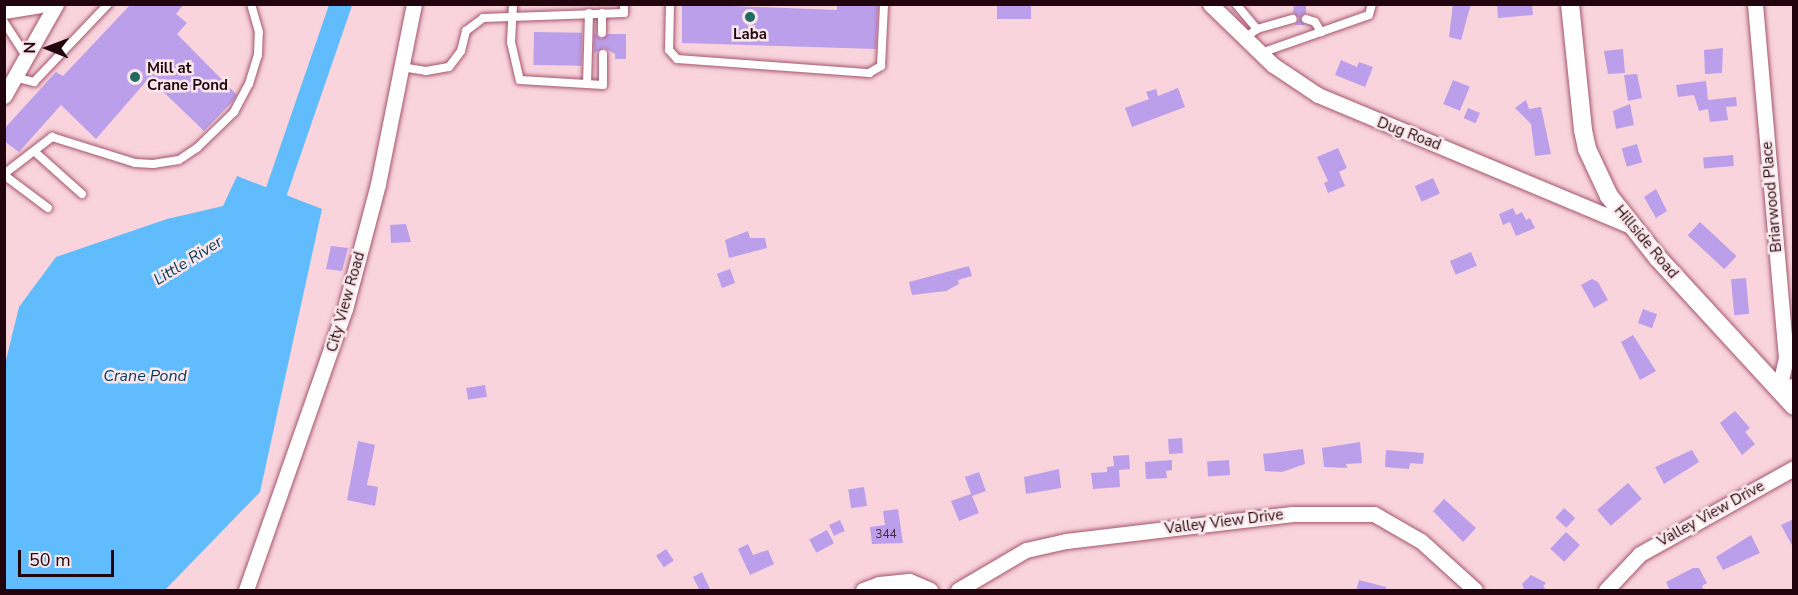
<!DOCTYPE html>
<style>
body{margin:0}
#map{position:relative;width:1798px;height:595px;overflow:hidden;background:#f9d4dd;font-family:"Nunito Sans",sans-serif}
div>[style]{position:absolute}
.water>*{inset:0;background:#61bcfd}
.river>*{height:22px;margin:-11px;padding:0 11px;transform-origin:11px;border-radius:11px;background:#61bcfd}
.building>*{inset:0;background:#bc9fea;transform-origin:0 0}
.roads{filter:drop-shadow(0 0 2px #a5556d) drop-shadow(0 0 2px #a5556d)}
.service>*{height:8px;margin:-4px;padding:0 4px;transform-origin:4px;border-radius:4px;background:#fff}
.minor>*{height:15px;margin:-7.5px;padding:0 7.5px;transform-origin:7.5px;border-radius:7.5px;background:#fff}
.tertiary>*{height:18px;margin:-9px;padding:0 9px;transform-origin:9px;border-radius:9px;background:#fff}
.dots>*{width:16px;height:16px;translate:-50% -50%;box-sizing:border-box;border:3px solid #fae7eb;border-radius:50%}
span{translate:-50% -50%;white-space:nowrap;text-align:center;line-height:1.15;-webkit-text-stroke:5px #fae7eb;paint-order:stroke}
.number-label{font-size:12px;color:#482b45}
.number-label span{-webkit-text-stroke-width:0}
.poi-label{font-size:15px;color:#22040e;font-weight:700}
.left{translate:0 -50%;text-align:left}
.street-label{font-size:15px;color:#22040e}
.water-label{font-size:16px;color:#023958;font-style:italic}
.frame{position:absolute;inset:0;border:6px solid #22040e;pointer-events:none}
.north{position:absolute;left:18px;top:18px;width:60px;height:60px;-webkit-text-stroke:4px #fae7eb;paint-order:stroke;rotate:271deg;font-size:16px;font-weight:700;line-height:24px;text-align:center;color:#22040e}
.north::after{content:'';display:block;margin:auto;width:21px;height:27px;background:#22040e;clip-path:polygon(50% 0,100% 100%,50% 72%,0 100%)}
.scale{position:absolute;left:18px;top:550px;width:96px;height:27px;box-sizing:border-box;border:3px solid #22040e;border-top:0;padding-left:8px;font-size:18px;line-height:21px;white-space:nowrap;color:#22040e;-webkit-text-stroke:4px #fae7eb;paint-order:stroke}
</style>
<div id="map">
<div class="water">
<i style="clip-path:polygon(237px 176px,322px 209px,260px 492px,165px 590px,5px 590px,4px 368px,19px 307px,56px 257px,167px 219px,223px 206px)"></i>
</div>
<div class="river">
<i style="left:259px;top:217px;width:13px;rotate:-32deg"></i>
<i style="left:270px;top:210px;width:218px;rotate:-71deg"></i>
</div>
<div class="building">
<i style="clip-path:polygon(131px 4px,184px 4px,176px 14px,187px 23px,177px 34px,237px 95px,233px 101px,204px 131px,149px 78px,96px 139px,61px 105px,19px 152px,4px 141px,4px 129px,56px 72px,63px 76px)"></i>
<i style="clip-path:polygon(682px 4px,837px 10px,837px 4px,878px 4px,876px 49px,682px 43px)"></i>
<i style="left:997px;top:4px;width:34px;height:15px"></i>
<i style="clip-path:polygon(1294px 4px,1306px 4px,1306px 13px,1300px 18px,1305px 25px,1295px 25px,1299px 18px,1293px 13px)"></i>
<i style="clip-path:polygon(1453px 4px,1471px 4px,1461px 40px,1449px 37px)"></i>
<i style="clip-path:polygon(1497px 4px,1532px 4px,1533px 15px,1498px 18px)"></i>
<i style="left:534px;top:32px;width:48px;height:33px;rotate:1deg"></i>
<i style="clip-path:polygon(594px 33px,601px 39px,608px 34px,626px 34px,626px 59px,615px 59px,615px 54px,604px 48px,594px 53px)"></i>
<i style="clip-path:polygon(1723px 48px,1722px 73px,1705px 74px,1704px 50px)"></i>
<i style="clip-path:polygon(1623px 49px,1625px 73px,1608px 74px,1604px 51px)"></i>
<i style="clip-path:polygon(1341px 60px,1357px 67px,1359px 62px,1373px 67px,1365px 87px,1335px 75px)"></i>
<i style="clip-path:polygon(1637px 74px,1642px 98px,1628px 101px,1624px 75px)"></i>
<i style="left:1453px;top:80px;width:18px;height:26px;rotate:22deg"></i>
<i style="clip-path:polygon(1706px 81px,1708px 100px,1736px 97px,1737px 106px,1726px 107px,1728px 120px,1710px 122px,1708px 109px,1699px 111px,1694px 95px,1678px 97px,1676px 85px)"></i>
<i style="clip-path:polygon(1178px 88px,1185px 107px,1132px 127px,1125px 108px,1149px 99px,1146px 92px,1156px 89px,1158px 96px)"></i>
<i style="clip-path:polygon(1526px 100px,1529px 109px,1541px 107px,1551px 154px,1535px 156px,1531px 124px,1515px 108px)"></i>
<i style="clip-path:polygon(1630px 104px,1634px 125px,1616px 129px,1613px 111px)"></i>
<i style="left:1468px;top:108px;width:13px;height:11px;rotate:23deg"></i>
<i style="left:1637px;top:144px;width:19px;height:16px;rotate:74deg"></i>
<i style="clip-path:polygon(1338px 148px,1347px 168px,1339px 172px,1345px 186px,1328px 193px,1324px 183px,1328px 181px,1317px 157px)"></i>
<i style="left:1733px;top:155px;width:11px;height:30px;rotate:85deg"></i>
<i style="left:1433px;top:178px;width:17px;height:20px;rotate:66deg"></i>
<i style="clip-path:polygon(1656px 189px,1667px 211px,1656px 218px,1644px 197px)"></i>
<i style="clip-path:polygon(1513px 208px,1516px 215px,1522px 212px,1526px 220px,1530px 218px,1535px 228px,1516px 236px,1510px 222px,1503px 225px,1499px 214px)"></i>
<i style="left:1700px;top:222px;width:50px;height:18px;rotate:43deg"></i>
<i style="clip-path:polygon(406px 224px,411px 242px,391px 243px,390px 225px)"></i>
<i style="clip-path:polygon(748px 231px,750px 238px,765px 238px,767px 248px,729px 258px,725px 240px)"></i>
<i style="clip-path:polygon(331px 246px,348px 248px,342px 271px,326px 269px)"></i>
<i style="left:1471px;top:252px;width:15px;height:23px;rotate:67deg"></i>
<i style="clip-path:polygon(969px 266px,972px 276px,958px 280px,959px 284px,946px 291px,912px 295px,909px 282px)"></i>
<i style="left:730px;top:269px;width:15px;height:14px;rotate:70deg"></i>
<i style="left:1746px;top:278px;width:36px;height:15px;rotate:85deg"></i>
<i style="clip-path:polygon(1592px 279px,1598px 282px,1608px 300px,1594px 308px,1581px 285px)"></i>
<i style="left:1643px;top:309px;width:15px;height:15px;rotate:20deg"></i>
<i style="clip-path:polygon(1633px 335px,1656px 371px,1640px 380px,1621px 342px)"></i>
<i style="left:485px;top:385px;width:12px;height:19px;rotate:81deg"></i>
<i style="clip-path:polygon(1735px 411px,1750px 428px,1745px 432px,1755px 444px,1742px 455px,1720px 423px)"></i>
<i style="left:1182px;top:438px;width:15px;height:14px;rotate:86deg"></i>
<i style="clip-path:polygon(358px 441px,375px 445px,367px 485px,378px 487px,375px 506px,347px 500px)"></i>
<i style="clip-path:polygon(1360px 442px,1362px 463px,1346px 464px,1347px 468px,1324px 467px,1322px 448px)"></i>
<i style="clip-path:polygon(1303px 449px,1305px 464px,1282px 472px,1265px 471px,1263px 454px)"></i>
<i style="clip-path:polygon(1386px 450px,1424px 453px,1423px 464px,1410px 463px,1409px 469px,1385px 467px)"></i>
<i style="clip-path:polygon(1692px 450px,1699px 462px,1664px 484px,1655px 467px)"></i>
<i style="clip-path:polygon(1129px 455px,1130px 469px,1119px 470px,1120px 487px,1093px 489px,1091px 473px,1107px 472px,1107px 467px,1114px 466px,1113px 456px)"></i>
<i style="clip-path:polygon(1172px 460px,1172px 470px,1166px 471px,1167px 478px,1146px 479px,1145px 462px)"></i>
<i style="left:1229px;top:460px;width:15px;height:22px;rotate:86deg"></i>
<i style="clip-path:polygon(1059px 469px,1061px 488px,1026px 494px,1024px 477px)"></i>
<i style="clip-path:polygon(979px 472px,986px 491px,972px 496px,979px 513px,959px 521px,951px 501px,971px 494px,965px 477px)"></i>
<i style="left:1628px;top:483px;width:21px;height:41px;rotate:49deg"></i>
<i style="left:864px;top:487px;width:19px;height:16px;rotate:81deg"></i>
<i style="clip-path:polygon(1444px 499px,1476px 528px,1463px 542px,1433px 511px)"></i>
<i style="left:1564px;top:508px;width:15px;height:13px;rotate:42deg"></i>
<i style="clip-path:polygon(898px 509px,903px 543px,872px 544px,870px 527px,885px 525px,883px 511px)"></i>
<i style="clip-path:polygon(1794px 519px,1794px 549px,1781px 525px)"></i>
<i style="left:840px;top:520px;width:12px;height:12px;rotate:66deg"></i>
<i style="left:827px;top:530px;width:15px;height:20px;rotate:62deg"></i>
<i style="left:1566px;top:532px;width:19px;height:23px;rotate:43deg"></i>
<i style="clip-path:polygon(1751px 535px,1760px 553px,1723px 570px,1716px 557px)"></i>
<i style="clip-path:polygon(748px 544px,753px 555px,768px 550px,774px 564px,750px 575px,738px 549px)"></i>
<i style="left:666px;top:549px;width:14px;height:12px;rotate:56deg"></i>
<i style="clip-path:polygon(1693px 568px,1699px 568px,1707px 583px,1702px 586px,1704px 591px,1670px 591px,1666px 582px)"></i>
<i style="clip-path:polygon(702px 572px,711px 591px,700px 591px,693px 577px)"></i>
<i style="clip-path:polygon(1531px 575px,1546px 583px,1543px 586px,1547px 591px,1525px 591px,1522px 584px)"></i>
<i style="clip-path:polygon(1359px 580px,1386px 587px,1386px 591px,1356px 591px)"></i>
</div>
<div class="roads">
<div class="service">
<i style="left:513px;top:4px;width:38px;rotate:93deg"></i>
<i style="left:511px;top:42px;width:39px;rotate:77deg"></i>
<i style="left:520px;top:80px;width:83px;rotate:3.4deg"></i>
<i style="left:603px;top:85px;width:31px;rotate:-90deg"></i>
<i style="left:670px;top:4px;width:46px;rotate:91.2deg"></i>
<i style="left:669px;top:50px;width:12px;rotate:48deg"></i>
<i style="left:677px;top:59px;width:193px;rotate:4.2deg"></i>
<i style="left:869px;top:73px;width:14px;rotate:-30deg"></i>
<i style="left:881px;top:66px;width:62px;rotate:-87.2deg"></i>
<i style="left:1236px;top:4px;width:33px;rotate:50deg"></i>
<i style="left:602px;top:13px;width:20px;rotate:90deg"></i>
<i style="left:1306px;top:19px;width:9px;rotate:18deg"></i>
<i style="left:1315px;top:22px;width:12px;rotate:59deg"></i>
<i style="left:4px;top:22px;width:40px;rotate:57.1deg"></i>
<i style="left:1244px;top:39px;width:16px;rotate:-38deg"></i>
<i style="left:1257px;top:29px;width:37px;rotate:-16deg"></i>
<i style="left:1261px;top:53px;width:114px;rotate:-19.4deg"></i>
<i style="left:1369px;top:15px;width:11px;rotate:-75deg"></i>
<i style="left:401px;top:67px;width:25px;rotate:9deg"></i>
<i style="left:426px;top:71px;width:23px;rotate:-10deg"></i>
<i style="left:449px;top:67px;width:20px;rotate:-53deg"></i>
<i style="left:461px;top:51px;width:21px;rotate:-76deg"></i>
<i style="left:466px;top:31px;width:21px;rotate:-37deg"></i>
<i style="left:483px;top:18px;width:141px;rotate:-2deg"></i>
<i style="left:624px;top:13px;width:9px;rotate:-90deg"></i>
<i style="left:14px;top:77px;width:21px;rotate:14deg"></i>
<i style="left:34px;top:82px;width:108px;rotate:-46.5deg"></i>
<i style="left:587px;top:84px;width:71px;rotate:-88.4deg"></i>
<i style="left:35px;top:152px;width:63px;rotate:41.8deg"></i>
<i style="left:4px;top:174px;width:61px;rotate:-37.6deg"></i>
<i style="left:52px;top:137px;width:87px;rotate:17.4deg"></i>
<i style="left:135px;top:163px;width:18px;rotate:3deg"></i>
<i style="left:153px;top:164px;width:26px;rotate:-9deg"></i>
<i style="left:179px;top:160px;width:22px;rotate:-34deg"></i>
<i style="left:197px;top:148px;width:52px;rotate:-44.2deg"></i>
<i style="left:234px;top:112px;width:32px;rotate:-62deg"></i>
<i style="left:249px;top:84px;width:30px;rotate:-73deg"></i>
<i style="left:258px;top:55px;width:23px;rotate:-88deg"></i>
<i style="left:259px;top:32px;width:29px;rotate:-106deg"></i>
<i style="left:4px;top:175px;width:55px;rotate:36.9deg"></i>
</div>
<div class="minor">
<i style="left:1210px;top:4px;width:88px;rotate:44.1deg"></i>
<i style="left:1273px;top:65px;width:54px;rotate:33.7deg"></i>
<i style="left:1318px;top:95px;width:339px;rotate:22.7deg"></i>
<i style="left:1755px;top:4px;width:355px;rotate:85deg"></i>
<i style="left:1786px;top:358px;width:31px;rotate:103deg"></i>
<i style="left:1779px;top:388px;width:15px;rotate:-8deg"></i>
<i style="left:4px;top:96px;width:106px;rotate:-60.5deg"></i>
<i style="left:246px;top:590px;width:298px;rotate:-70.6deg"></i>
<i style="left:345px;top:309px;width:129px;rotate:-75.2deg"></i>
<i style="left:378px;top:184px;width:184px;rotate:-78.7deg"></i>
<i style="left:863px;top:590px;width:17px;rotate:-21deg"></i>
<i style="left:879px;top:584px;width:30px;rotate:-6deg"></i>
<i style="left:909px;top:581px;width:23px;rotate:23deg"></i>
<i style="left:958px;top:590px;width:79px;rotate:-30.5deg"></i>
<i style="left:1026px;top:550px;width:41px;rotate:-12.7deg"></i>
<i style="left:1066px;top:541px;width:228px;rotate:-6.8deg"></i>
<i style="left:1292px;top:514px;width:82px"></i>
<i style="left:1374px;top:514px;width:54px;rotate:29.9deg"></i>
<i style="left:1421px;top:541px;width:73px;rotate:42.2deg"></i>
<i style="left:1606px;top:590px;width:50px;rotate:-46.6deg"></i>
<i style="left:1640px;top:554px;width:176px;rotate:-29.2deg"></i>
</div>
<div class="tertiary">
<i style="left:1570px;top:4px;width:127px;rotate:84.1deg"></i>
<i style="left:1583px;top:130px;width:19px;rotate:78deg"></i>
<i style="left:1587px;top:149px;width:52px;rotate:64.9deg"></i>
<i style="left:1609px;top:196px;width:79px;rotate:51.7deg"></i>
<i style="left:1658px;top:258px;width:201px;rotate:47.4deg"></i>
<i style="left:4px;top:10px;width:36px;rotate:-9deg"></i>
</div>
</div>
<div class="dots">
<i style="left:750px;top:17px;background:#236a60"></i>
<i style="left:135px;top:77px;background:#236a60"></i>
</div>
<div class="number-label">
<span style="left:886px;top:535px">344</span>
</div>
<div class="poi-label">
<span style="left:750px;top:35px">Laba</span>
<span class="left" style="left:147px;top:77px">Mill at<br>Crane Pond</span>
</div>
<div class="street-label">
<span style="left:1409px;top:134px;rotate:21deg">Dug Road</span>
<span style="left:1772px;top:197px;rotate:-95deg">Briarwood Place</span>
<span style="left:1646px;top:242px;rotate:50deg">Hillside Road</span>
<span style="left:346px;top:302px;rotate:-74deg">City View Road</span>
<span style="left:1711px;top:514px;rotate:-29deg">Valley View Drive</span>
<span style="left:1224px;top:522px;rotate:-7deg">Valley View Drive</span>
</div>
<div class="water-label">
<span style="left:188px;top:261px;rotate:-32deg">Little River</span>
<span style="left:145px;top:376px">Crane Pond</span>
</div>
<div class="frame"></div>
<div class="north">N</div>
<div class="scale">50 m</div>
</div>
